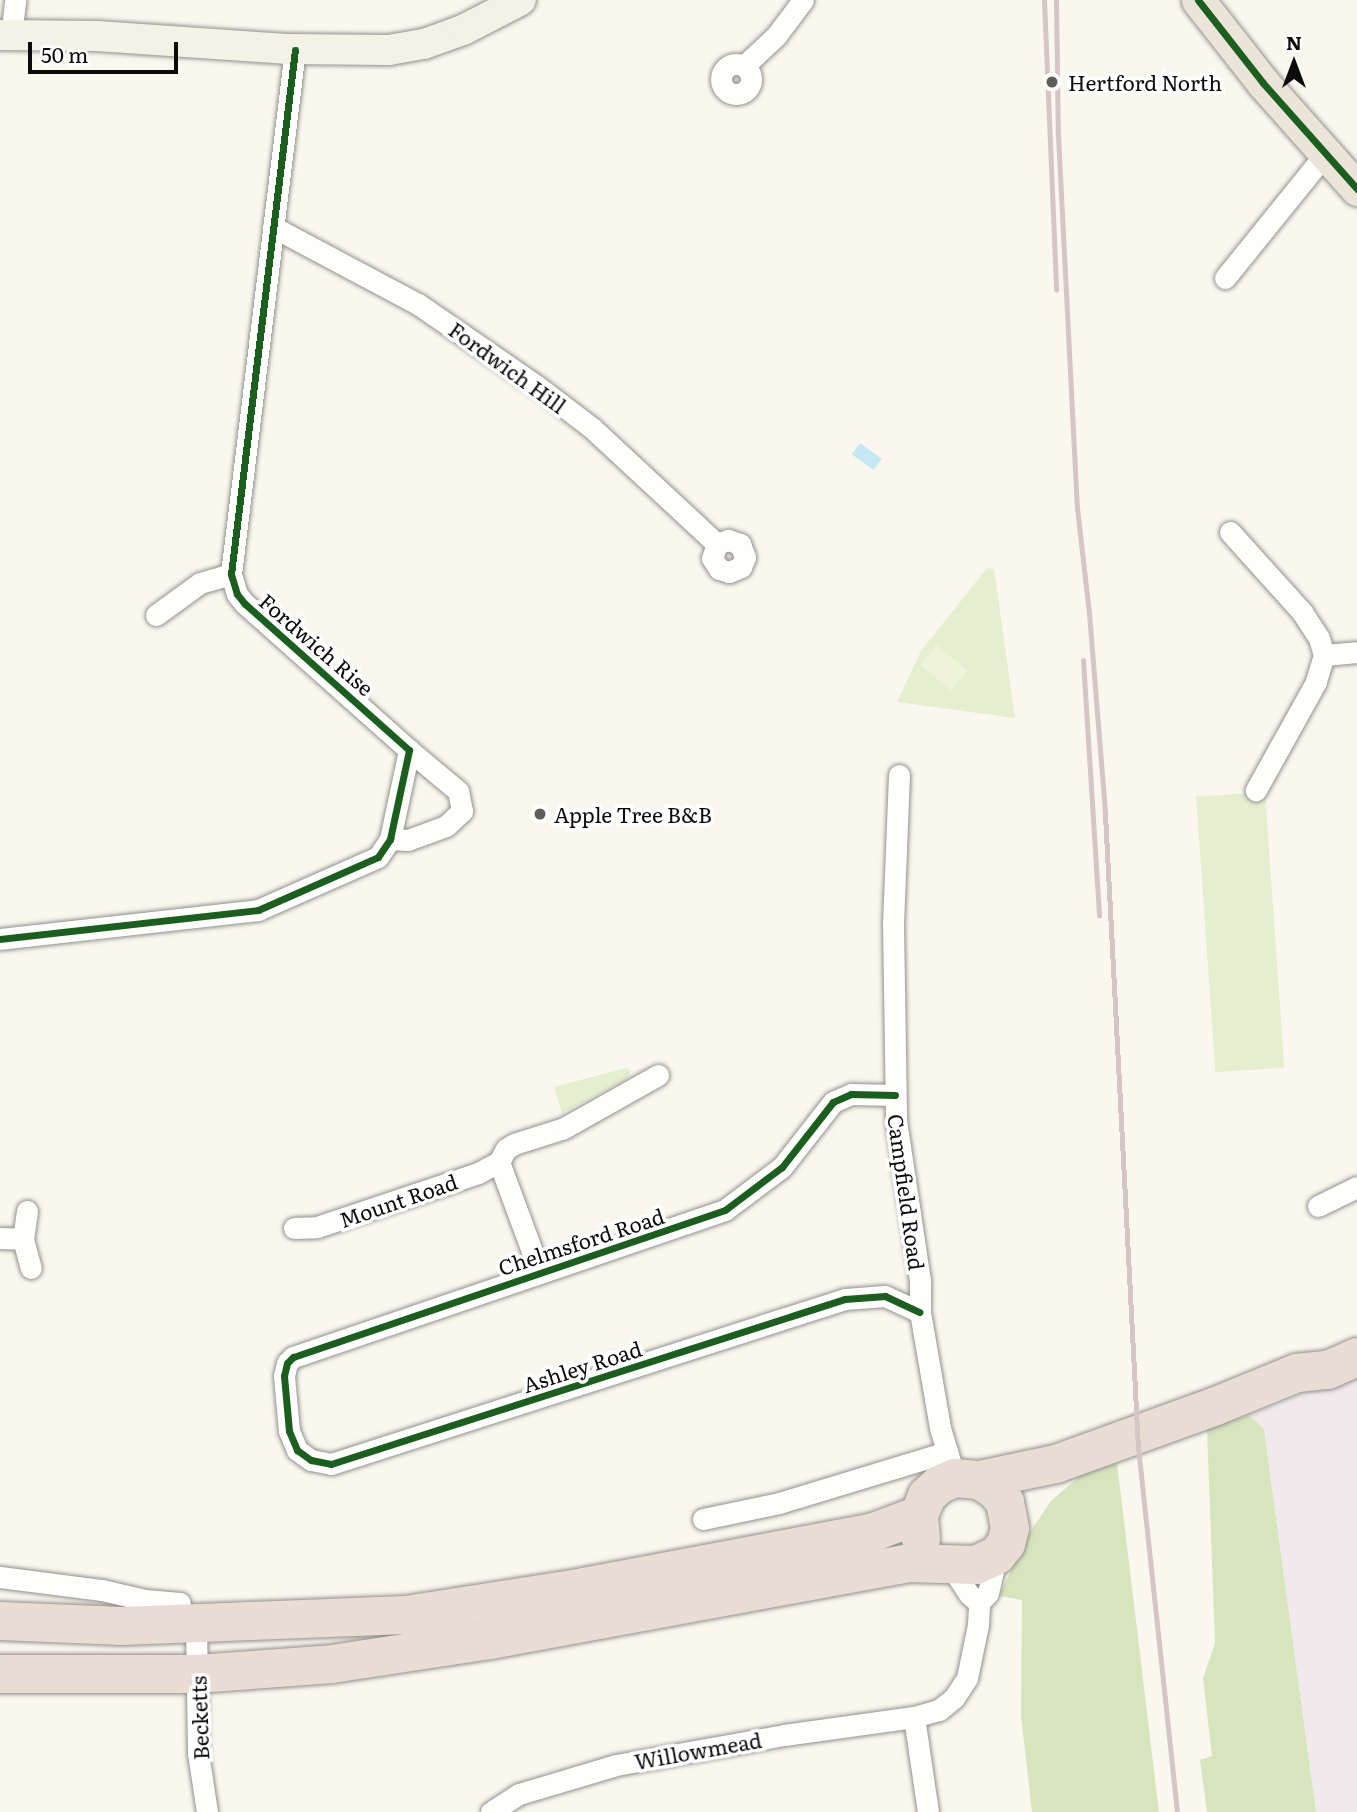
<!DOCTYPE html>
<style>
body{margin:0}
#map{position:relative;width:1357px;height:1812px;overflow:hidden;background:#faf7ef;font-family:Literata,serif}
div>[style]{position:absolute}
.industrial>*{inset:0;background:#f0eaec}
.green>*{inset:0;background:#e5eecf;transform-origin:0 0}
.forest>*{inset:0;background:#d7e5be}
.pitch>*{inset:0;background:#eef3d9;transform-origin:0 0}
.water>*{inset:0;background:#c6e8f2;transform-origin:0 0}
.roads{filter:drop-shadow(0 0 2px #93918e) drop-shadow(0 0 2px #93918e)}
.street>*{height:21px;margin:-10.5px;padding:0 10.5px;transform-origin:10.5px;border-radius:10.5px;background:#fefefd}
.street>.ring{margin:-10.5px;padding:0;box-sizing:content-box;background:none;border:21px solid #fefefd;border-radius:50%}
.secondary>*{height:30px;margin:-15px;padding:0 15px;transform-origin:15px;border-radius:15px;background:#f4f1e7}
.primary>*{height:33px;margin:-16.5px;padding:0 16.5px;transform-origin:16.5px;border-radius:16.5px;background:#ebe4d8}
.highway>*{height:38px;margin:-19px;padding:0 19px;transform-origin:19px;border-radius:19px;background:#e8dcd4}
.rail>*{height:5px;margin:-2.5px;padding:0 2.5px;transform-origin:2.5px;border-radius:2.5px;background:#d5c5c5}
.cycleway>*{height:7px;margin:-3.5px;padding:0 3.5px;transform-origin:3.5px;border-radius:3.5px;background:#1b5e20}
.dots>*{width:19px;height:19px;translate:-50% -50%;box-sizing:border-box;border:4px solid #fff;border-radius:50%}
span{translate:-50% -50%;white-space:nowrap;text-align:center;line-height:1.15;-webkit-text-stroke:7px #fff;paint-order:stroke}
.poi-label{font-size:21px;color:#0b0b0b}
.left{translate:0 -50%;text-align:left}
.street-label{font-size:21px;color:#0b0b0b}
.north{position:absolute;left:1259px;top:28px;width:70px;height:70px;-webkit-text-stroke:5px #fff;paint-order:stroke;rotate:0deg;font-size:19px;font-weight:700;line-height:28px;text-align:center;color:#0b0b0b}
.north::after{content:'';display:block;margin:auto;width:24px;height:32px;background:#0b0b0b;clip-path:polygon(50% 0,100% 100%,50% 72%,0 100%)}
.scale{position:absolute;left:28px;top:42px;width:150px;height:32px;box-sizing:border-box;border:4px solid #0b0b0b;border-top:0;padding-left:9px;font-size:21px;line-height:24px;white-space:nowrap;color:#0b0b0b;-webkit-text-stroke:5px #fff;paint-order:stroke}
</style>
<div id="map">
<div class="industrial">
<i style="clip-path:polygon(1357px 1372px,1357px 1812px,1316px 1812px,1264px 1429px,1249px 1415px)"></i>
</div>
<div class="green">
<i style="clip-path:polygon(987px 568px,994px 569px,1015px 718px,897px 702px,921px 651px)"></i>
<i style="left:1265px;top:792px;width:276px;height:69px;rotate:86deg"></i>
<i style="clip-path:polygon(626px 1068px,631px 1071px,628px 1078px,562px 1113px,554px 1087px)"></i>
</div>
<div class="forest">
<i style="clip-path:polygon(1249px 1415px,1264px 1429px,1316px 1812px,1207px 1812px,1200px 1760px,1212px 1756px,1203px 1678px,1215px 1643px,1207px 1429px)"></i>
<i style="clip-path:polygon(1117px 1463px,1159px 1812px,1032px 1812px,1021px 1716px,1022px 1600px,999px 1596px,1028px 1535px,1051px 1501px,1081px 1475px)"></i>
</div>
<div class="pitch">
<i style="left:937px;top:645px;width:40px;height:26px;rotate:40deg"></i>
</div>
<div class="water">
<i style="left:860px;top:443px;width:27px;height:14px;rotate:36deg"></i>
</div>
<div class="roads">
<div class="street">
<i style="left:11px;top:35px;width:35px;rotate:-83deg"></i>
<i class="ring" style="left:721px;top:64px;width:9px;height:9px"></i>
<i style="left:744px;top:66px;width:44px;rotate:-43.2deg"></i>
<i style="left:776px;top:36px;width:45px;rotate:-53.1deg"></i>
<i style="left:273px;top:227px;width:164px;rotate:28deg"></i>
<i style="left:418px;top:304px;width:145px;rotate:34.6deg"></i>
<i style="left:537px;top:386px;width:69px;rotate:37.4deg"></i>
<i style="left:592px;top:428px;width:171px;rotate:42.9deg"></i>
<i style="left:717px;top:544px;width:12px;rotate:-20deg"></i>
<i style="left:728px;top:540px;width:13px;rotate:18deg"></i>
<i style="left:740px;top:544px;width:14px;rotate:69deg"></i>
<i style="left:745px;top:557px;width:11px;rotate:112deg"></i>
<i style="left:741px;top:567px;width:13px;rotate:157deg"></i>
<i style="left:729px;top:572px;width:10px;rotate:-163deg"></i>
<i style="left:719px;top:569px;width:13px;rotate:-122deg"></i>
<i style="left:712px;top:558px;width:15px;rotate:-70deg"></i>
<i style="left:1225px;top:278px;width:159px;rotate:-51.1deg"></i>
<i style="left:1230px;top:532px;width:108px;rotate:48deg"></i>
<i style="left:1302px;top:612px;width:31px;rotate:57deg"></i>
<i style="left:1319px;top:638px;width:18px;rotate:74deg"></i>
<i style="left:1324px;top:655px;width:28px;rotate:107deg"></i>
<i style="left:1316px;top:682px;width:124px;rotate:119.1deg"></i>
<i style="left:156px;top:615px;width:54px;rotate:-36deg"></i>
<i style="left:200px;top:583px;width:32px;rotate:-16deg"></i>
<i style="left:1324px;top:655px;width:33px;rotate:-5deg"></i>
<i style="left:899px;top:775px;width:148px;rotate:92.3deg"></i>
<i style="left:893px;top:923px;width:197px;rotate:89.1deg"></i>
<i style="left:896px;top:1120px;width:163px;rotate:81.5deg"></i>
<i style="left:920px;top:1281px;width:31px;rotate:90deg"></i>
<i style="left:920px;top:1312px;width:118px;rotate:80.2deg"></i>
<i style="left:940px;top:1428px;width:52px;rotate:73.3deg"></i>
<i style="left:390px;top:839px;width:18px;rotate:3deg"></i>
<i style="left:408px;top:840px;width:40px;rotate:-20.2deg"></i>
<i style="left:446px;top:826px;width:22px;rotate:-43deg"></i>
<i style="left:462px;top:811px;width:20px;rotate:-101deg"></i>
<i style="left:458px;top:791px;width:64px;rotate:-140.1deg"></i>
<i style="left:0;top:939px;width:260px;rotate:-6.4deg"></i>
<i style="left:258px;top:910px;width:131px;rotate:-23.8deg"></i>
<i style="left:378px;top:857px;width:22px;rotate:-56deg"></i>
<i style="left:390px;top:839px;width:91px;rotate:-77.9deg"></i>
<i style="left:409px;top:750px;width:220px;rotate:-138.3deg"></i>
<i style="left:245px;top:604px;width:13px;rotate:-129deg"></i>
<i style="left:237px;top:594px;width:21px;rotate:-107deg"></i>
<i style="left:231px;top:574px;width:528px;rotate:-83.04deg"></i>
<i style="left:895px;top:1095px;width:44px;rotate:-178.7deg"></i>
<i style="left:851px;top:1094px;width:20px;rotate:156deg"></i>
<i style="left:833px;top:1102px;width:83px;rotate:128.1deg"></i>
<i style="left:782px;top:1167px;width:71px;rotate:143deg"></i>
<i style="left:725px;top:1210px;width:456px;rotate:161.2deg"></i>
<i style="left:293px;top:1357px;width:8px;rotate:135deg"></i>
<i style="left:287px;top:1363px;width:13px;rotate:103deg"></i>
<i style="left:284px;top:1376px;width:55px;rotate:84.8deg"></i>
<i style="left:289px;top:1431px;width:21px;rotate:67deg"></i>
<i style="left:297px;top:1450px;width:17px;rotate:36deg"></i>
<i style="left:311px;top:1460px;width:20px;rotate:11deg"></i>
<i style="left:331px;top:1464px;width:540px;rotate:-17.8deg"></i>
<i style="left:845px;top:1299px;width:40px;rotate:-4.3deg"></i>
<i style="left:885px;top:1296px;width:38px;rotate:25deg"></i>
<i style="left:499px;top:1162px;width:118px;rotate:69.7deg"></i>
<i style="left:1318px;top:1206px;width:43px;rotate:-26deg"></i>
<i style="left:27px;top:1211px;width:28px;rotate:98deg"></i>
<i style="left:23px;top:1239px;width:30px;rotate:75deg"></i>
<i style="left:294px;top:1228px;width:23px;rotate:-2deg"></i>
<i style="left:317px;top:1227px;width:170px;rotate:-18.5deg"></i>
<i style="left:478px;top:1173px;width:24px;rotate:-28deg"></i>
<i style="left:499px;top:1162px;width:15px;rotate:-62deg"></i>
<i style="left:506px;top:1149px;width:9px;rotate:-32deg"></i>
<i style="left:514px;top:1144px;width:52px;rotate:-17.7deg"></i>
<i style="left:564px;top:1128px;width:108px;rotate:-29.4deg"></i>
<i style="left:0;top:1238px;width:23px;rotate:2deg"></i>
<i style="left:703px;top:1519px;width:78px;rotate:-11.9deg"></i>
<i style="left:779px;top:1503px;width:176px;rotate:-16.9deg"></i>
<i style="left:950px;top:1565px;width:35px;rotate:57deg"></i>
<i style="left:969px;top:1594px;width:13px;rotate:42deg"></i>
<i style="left:0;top:1577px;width:103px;rotate:7.3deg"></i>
<i style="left:102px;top:1590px;width:44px;rotate:13.1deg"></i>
<i style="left:145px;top:1600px;width:35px;rotate:5deg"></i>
<i style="left:196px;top:1624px;width:129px;rotate:89.1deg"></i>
<i style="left:198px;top:1753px;width:60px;rotate:81.3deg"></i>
<i style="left:914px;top:1717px;width:96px;rotate:81.6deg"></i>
<i style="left:491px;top:1812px;width:33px;rotate:-33deg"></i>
<i style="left:519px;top:1794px;width:101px;rotate:-16.6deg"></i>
<i style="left:616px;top:1765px;width:171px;rotate:-10.1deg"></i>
<i style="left:784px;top:1735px;width:131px;rotate:-7.9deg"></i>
<i style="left:914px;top:1717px;width:26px;rotate:-16deg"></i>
<i style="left:939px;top:1710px;width:19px;rotate:-39deg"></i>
<i style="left:954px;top:1698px;width:24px;rotate:-57deg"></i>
<i style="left:967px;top:1678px;width:54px;rotate:-78.3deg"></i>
<i style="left:978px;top:1625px;width:22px;rotate:-87deg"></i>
<i style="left:979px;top:1603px;width:13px;rotate:-48deg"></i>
<i style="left:988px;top:1593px;width:39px;rotate:-77deg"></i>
</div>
<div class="secondary">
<i style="left:0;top:35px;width:97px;rotate:0.6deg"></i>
<i style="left:97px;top:36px;width:189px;rotate:3.9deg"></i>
<i style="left:286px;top:49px;width:103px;rotate:0.6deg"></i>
<i style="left:389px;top:50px;width:36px;rotate:-10deg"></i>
<i style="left:424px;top:44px;width:41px;rotate:-19.7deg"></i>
<i style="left:463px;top:30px;width:65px;rotate:-27.3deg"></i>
</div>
<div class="primary">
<i style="left:1198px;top:0;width:105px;rotate:51.9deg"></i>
<i style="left:1263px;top:83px;width:142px;rotate:48.4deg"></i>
</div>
<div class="highway">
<i style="left:921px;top:1539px;width:24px;rotate:-95deg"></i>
<i style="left:919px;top:1515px;width:21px;rotate:-67deg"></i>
<i style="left:927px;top:1496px;width:16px;rotate:-43deg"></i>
<i style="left:939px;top:1485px;width:17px;rotate:-24deg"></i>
<i style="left:955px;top:1478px;width:24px;rotate:5deg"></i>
<i style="left:979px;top:1480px;width:79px;rotate:-11.7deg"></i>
<i style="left:1056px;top:1464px;width:170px;rotate:-19.9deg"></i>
<i style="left:1216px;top:1406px;width:87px;rotate:-22.2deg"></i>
<i style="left:1297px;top:1373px;width:31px;rotate:-6deg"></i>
<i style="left:1328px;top:1370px;width:32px;rotate:-24deg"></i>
<i style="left:0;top:1621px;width:122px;rotate:2.3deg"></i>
<i style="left:122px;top:1626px;width:284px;rotate:-2.2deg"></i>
<i style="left:406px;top:1615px;width:180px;rotate:-8.9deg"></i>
<i style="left:584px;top:1587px;width:295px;rotate:-10.7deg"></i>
<i style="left:874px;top:1532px;width:48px;rotate:-20.7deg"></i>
<i style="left:0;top:1674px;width:197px"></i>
<i style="left:197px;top:1674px;width:135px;rotate:-4.2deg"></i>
<i style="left:332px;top:1664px;width:160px;rotate:-8.6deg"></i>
<i style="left:490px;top:1640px;width:426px;rotate:-10.4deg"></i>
<i style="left:909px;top:1563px;width:67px;rotate:1.7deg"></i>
<i style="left:976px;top:1565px;width:23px;rotate:-25deg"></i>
<i style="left:997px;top:1555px;width:14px;rotate:-51deg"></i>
<i style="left:1006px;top:1544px;width:16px;rotate:-76deg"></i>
<i style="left:1010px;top:1528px;width:26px;rotate:-101deg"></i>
<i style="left:1005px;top:1502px;width:16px;rotate:-130deg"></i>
<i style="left:995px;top:1490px;width:19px;rotate:-148deg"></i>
</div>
</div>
<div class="rail">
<i style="left:1044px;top:0;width:290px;rotate:87.6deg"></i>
<i style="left:1056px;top:0;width:135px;rotate:89.2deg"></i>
<i style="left:1058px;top:135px;width:373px;rotate:87.1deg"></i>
<i style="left:1077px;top:508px;width:106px;rotate:83.5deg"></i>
<i style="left:1089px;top:613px;width:202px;rotate:85.4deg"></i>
<i style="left:1105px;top:814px;width:634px;rotate:87.02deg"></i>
<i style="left:1138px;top:1447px;width:367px;rotate:83.9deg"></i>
<i style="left:1083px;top:660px;width:256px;rotate:86.4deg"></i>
</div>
<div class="cycleway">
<i style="left:1198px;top:0;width:105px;rotate:51.9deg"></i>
<i style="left:1263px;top:83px;width:142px;rotate:48.4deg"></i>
<i style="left:0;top:939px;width:260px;rotate:-6.4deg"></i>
<i style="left:258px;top:910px;width:131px;rotate:-23.8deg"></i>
<i style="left:378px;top:857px;width:22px;rotate:-56deg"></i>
<i style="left:390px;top:839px;width:91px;rotate:-77.9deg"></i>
<i style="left:409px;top:750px;width:220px;rotate:-138.3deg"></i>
<i style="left:245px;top:604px;width:13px;rotate:-129deg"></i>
<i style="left:237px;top:594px;width:21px;rotate:-107deg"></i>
<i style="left:231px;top:574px;width:528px;rotate:-83.04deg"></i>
<i style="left:895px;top:1095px;width:44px;rotate:-178.7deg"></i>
<i style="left:851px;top:1094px;width:20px;rotate:156deg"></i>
<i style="left:833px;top:1102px;width:83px;rotate:128.1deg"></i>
<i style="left:782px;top:1167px;width:71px;rotate:143deg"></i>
<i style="left:725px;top:1210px;width:456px;rotate:161.2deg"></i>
<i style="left:293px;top:1357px;width:8px;rotate:135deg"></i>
<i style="left:287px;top:1363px;width:13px;rotate:103deg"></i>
<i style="left:284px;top:1376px;width:55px;rotate:84.8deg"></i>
<i style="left:289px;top:1431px;width:21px;rotate:67deg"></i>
<i style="left:297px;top:1450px;width:17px;rotate:36deg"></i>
<i style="left:311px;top:1460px;width:20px;rotate:11deg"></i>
<i style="left:331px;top:1464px;width:540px;rotate:-17.8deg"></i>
<i style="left:845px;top:1299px;width:40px;rotate:-4.3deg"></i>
<i style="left:885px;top:1296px;width:38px;rotate:25deg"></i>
</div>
<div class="dots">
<i style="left:1052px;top:82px;background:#5f5e5b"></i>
<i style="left:540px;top:814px;background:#5f5e5b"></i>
</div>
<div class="poi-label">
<span class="left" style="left:1068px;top:82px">Hertford North</span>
<span class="left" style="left:554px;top:814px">Apple Tree B&amp;B</span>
</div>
<div class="street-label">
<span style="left:508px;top:367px;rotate:36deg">Fordwich Hill</span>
<span style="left:317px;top:644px;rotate:41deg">Fordwich Rise</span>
<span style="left:907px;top:1192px;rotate:82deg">Campfield Road</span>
<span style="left:398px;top:1200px;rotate:-19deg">Mount Road</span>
<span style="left:581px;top:1241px;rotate:-18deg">Chelmsford Road</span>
<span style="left:582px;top:1366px;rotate:-18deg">Ashley Road</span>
<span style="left:199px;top:1718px;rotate:-92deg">Becketts</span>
<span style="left:698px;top:1750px;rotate:-10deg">Willowmead</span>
</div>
<div class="north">N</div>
<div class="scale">50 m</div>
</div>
